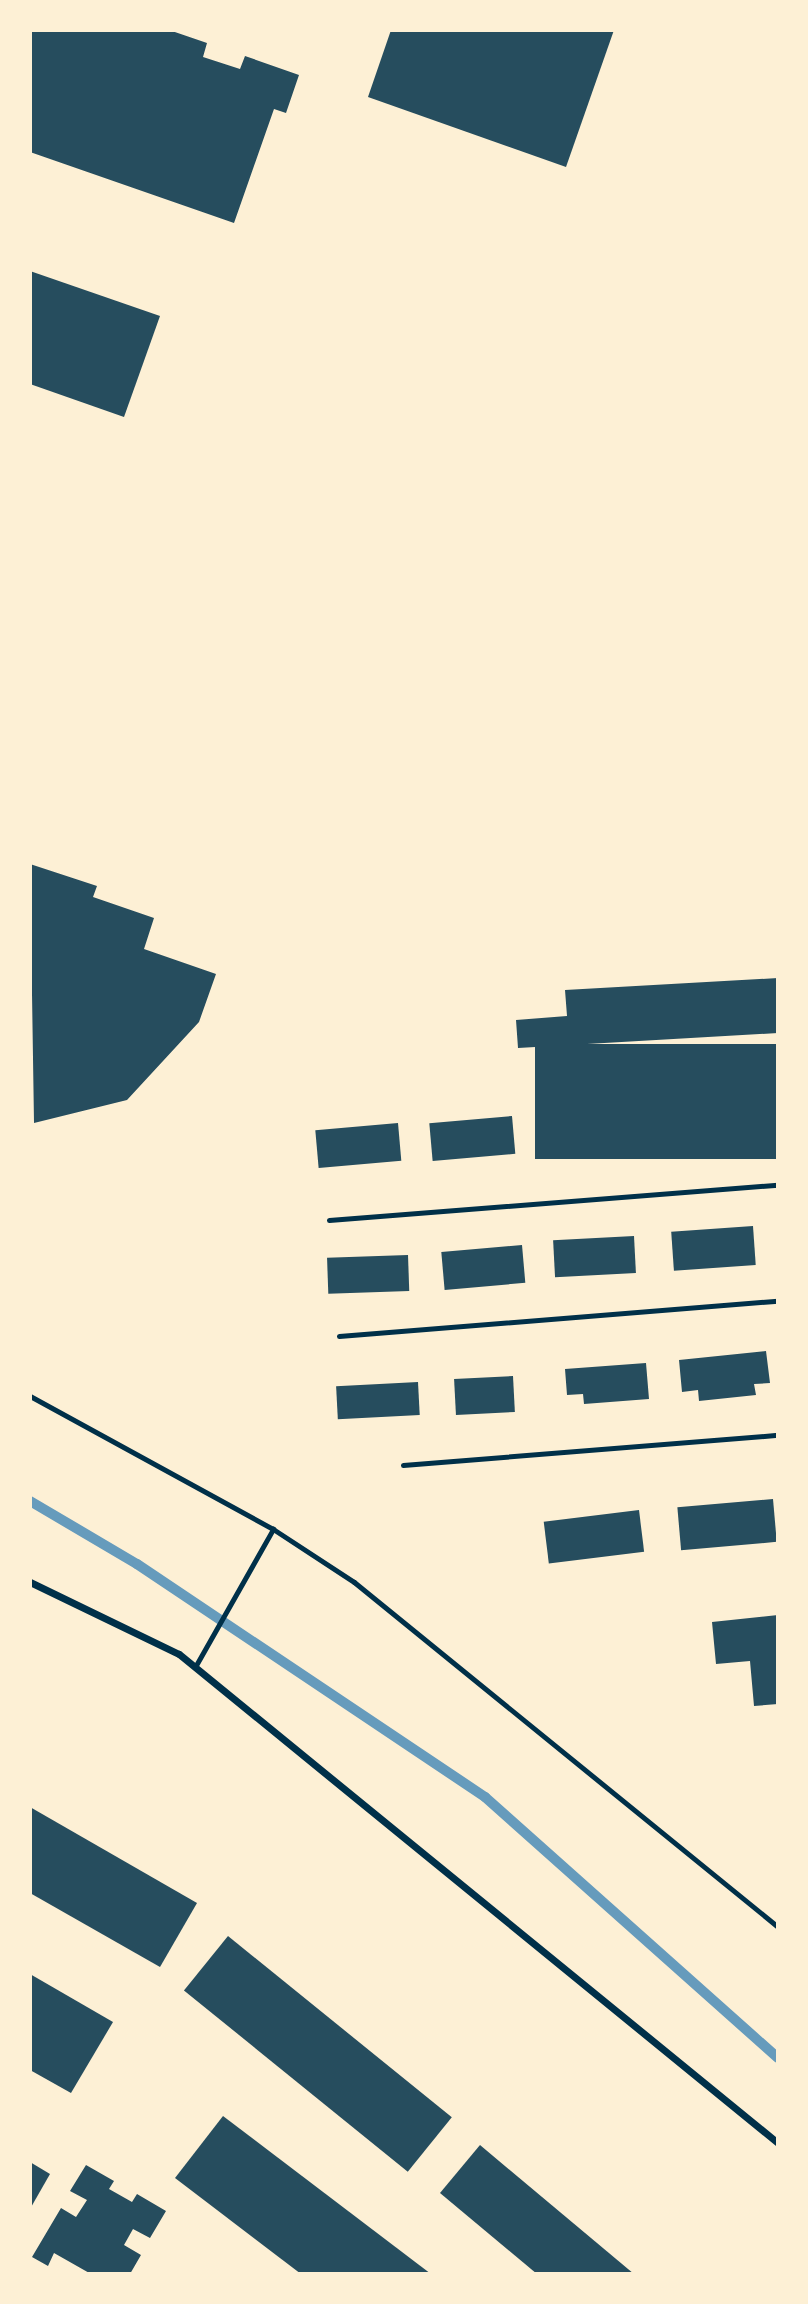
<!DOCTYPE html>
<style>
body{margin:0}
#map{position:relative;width:808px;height:2304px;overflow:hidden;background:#fdf0d5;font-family:"Fira Sans",sans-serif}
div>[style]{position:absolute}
.stream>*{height:10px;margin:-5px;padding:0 5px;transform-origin:5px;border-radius:5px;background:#669bbc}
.building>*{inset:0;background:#264d5e;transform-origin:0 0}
.service>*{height:5px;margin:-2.5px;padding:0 2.5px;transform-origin:2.5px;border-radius:2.5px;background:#003049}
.minor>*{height:7px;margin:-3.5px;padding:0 3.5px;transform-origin:3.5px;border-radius:3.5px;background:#003049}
span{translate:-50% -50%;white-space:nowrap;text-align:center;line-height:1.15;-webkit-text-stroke:7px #fdf0d5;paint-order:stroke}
.frame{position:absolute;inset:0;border:32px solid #fdf0d5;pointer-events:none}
</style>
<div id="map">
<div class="stream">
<i style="left:30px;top:1501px;width:124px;rotate:30.5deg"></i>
<i style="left:137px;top:1564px;width:419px;rotate:33.8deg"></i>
<i style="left:485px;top:1797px;width:392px;rotate:41.7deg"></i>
</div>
<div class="building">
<i style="clip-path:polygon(30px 30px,169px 30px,207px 43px,203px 57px,240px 69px,245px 56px,299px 75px,286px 113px,274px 109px,234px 223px,30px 152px)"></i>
<i style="clip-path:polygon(391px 30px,614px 30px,566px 167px,368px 97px)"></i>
<i style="clip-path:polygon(30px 271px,160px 316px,124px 417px,30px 384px)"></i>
<i style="clip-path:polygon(30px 864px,97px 886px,93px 897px,154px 918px,144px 949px,216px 974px,199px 1022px,127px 1100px,34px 1123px)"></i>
<i style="clip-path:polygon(778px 978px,778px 1033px,518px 1048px,516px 1020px,567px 1016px,565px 990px)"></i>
<i style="left:778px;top:1044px;width:115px;height:243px;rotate:90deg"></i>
<i style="left:512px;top:1116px;width:38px;height:83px;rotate:85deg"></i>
<i style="left:398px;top:1123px;width:38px;height:83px;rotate:85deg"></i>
<i style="left:753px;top:1226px;width:39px;height:82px;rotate:86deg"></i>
<i style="left:634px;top:1236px;width:37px;height:81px;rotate:87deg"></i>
<i style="left:522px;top:1245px;width:38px;height:81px;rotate:85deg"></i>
<i style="left:408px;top:1255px;width:36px;height:81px;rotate:88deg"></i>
<i style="clip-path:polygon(766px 1351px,770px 1383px,754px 1384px,756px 1395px,699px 1401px,698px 1390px,682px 1392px,679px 1360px)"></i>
<i style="clip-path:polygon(646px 1363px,649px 1399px,584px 1404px,583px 1394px,567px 1395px,565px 1369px)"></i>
<i style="left:513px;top:1376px;width:36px;height:59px;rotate:87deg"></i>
<i style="left:418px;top:1382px;width:33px;height:82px;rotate:87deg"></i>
<i style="left:773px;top:1499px;width:43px;height:96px;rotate:85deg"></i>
<i style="left:639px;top:1510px;width:42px;height:96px;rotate:83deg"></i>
<i style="clip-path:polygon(778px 1615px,778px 1704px,754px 1706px,750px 1661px,716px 1664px,712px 1622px)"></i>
<i style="clip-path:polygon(30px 1807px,197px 1903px,160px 1967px,30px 1893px)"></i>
<i style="left:228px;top:1936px;width:288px;height:70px;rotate:39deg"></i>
<i style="clip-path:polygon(30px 1974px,113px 2022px,71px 2093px,30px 2070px)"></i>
<i style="clip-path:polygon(223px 2116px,431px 2274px,301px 2274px,175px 2178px)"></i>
<i style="clip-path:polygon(480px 2145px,634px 2274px,537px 2274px,440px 2193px)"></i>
<i style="clip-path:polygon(30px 2162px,50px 2174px,30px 2209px)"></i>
<i style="clip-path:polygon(86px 2165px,114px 2181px,109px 2189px,132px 2202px,137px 2194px,166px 2211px,150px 2238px,133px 2229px,124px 2245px,141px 2255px,130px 2274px,91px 2274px,54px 2253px,48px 2266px,32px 2257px,61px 2208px,76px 2217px,87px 2200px,70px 2191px)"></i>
</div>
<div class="service">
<i style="left:329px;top:1220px;width:450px;rotate:-4.5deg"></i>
<i style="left:339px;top:1336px;width:440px;rotate:-4.6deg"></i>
<i style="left:30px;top:1396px;width:277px;rotate:28.7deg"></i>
<i style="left:273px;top:1529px;width:97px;rotate:33.2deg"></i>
<i style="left:354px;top:1582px;width:547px;rotate:39.13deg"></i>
<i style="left:403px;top:1465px;width:376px;rotate:-4.6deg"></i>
<i style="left:195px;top:1667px;width:159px;rotate:-60.5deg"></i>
</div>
<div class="minor">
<i style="left:30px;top:1582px;width:165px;rotate:25.8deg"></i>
<i style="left:179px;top:1654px;width:773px;rotate:39.23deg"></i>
</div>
<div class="frame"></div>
</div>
